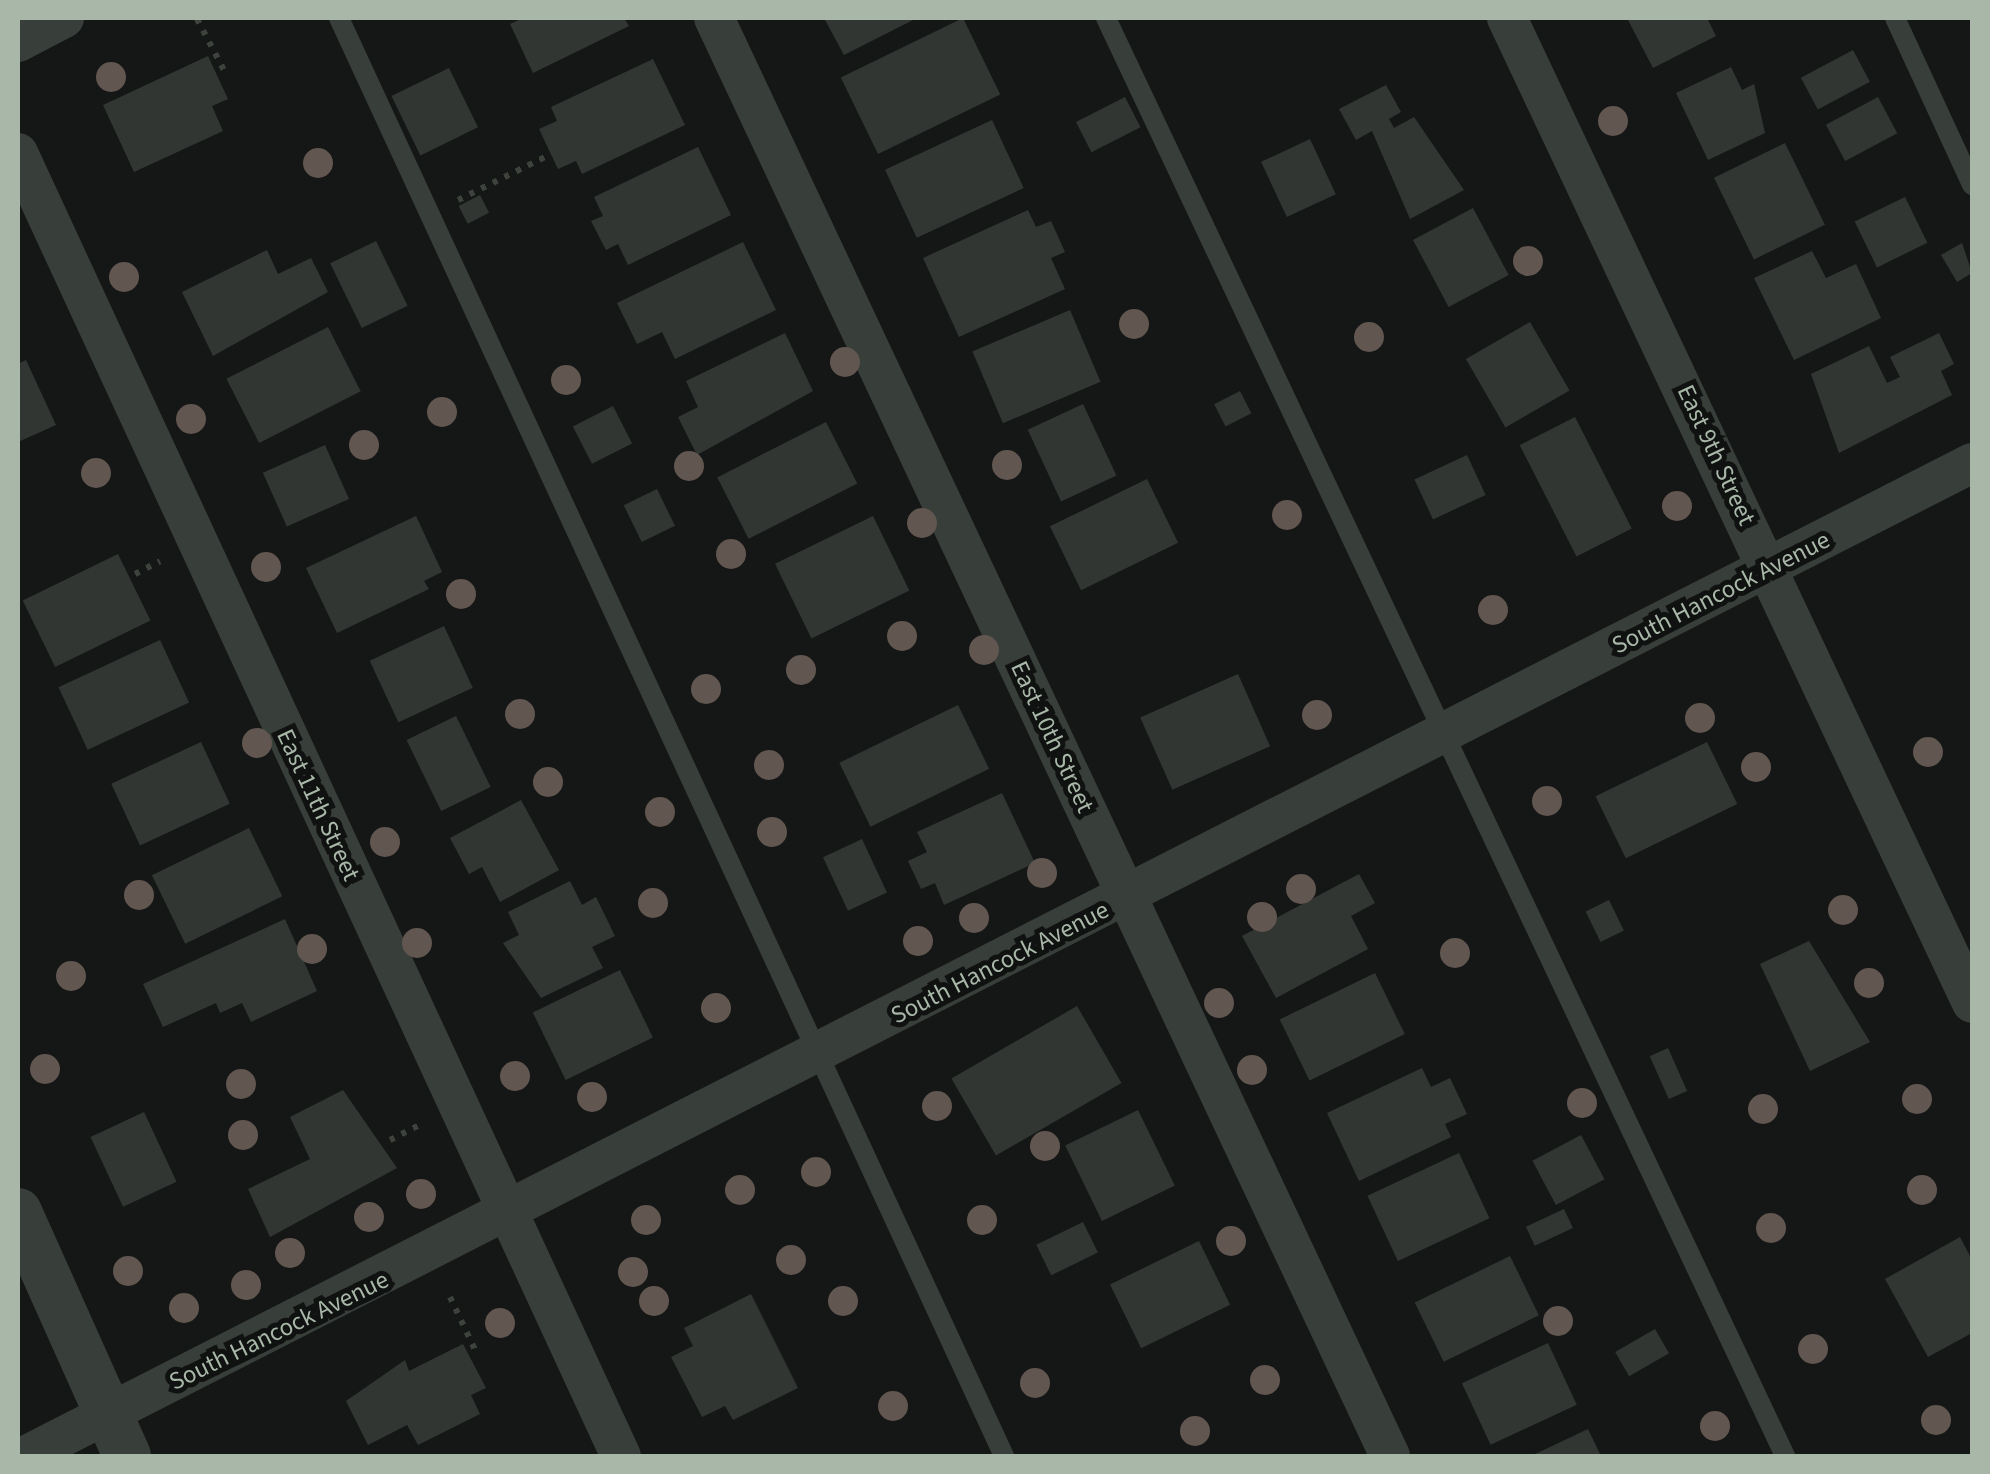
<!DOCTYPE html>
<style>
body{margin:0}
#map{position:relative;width:1990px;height:1474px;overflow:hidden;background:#151716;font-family:"Source Sans 3",sans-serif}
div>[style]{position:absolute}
.building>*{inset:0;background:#323633;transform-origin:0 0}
.path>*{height:6px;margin-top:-3px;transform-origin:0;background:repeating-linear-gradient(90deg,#3d433c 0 5px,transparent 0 13px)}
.service>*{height:20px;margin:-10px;padding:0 10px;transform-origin:10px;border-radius:10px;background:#383e39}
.minor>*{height:40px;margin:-20px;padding:0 20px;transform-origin:20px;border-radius:20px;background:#383e39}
.tertiary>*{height:48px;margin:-24px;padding:0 24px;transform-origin:24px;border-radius:24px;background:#383e39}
.trees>*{width:30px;height:30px;margin:-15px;border-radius:50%;background:#625650}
span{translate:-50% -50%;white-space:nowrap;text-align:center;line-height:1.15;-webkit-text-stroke:10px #101211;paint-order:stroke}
.street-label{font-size:25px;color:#a8b7a8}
.frame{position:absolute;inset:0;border:20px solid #a8b7a8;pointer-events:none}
</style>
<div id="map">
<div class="building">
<i style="clip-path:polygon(523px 18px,624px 18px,629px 26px,533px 73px,510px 24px)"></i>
<i style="clip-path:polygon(824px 18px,917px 18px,844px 55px)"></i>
<i style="left:963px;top:18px;width:85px;height:136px;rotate:64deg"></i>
<i style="clip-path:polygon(1627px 18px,1707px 18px,1716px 36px,1653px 68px)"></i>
<i style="left:1853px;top:50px;width:36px;height:59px;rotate:62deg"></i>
<i style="clip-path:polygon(208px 56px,228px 99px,212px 106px,223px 131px,134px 172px,103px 105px)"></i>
<i style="clip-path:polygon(653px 59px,685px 125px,582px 174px,576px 161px,558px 169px,539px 129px,557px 121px,551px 107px)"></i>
<i style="clip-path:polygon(1731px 67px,1742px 90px,1754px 84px,1765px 133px,1708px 160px,1676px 93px)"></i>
<i style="left:449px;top:68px;width:66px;height:64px;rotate:64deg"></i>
<i style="clip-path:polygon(1386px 85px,1401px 112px,1389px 119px,1394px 128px,1414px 117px,1464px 190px,1410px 219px,1372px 131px,1356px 140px,1339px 109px)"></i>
<i style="left:1125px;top:97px;width:34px;height:55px;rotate:63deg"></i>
<i style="left:1878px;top:97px;width:41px;height:59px;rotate:62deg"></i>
<i style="left:992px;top:120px;width:75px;height:118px;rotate:65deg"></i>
<i style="left:1310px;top:139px;width:61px;height:54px;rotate:65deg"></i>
<i style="left:1785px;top:143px;width:91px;height:79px;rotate:64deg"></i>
<i style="clip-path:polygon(698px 147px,731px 215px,628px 265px,618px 244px,606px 250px,591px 221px,603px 216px,594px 197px)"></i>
<i style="left:480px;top:195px;width:20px;height:24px;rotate:63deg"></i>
<i style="left:1905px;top:197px;width:51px;height:56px;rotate:64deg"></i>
<i style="left:1473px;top:208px;width:76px;height:68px;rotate:62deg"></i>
<i style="clip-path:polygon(1028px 210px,1036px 227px,1051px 221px,1065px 252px,1051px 258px,1065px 289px,959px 337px,923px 258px)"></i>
<i style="left:376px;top:241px;width:72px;height:51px;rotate:64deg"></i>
<i style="clip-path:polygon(743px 242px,776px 310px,675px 359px,662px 332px,637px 344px,617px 303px)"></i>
<i style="clip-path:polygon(1962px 243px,1972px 273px,1957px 282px,1941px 255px)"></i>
<i style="clip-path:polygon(267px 250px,278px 274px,311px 258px,328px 292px,213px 356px,182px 292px)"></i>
<i style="clip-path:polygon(1812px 251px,1826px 278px,1856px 264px,1881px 318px,1794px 360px,1754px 278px)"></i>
<i style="left:1070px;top:310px;width:78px;height:106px;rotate:67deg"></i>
<i style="left:1530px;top:322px;width:79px;height:74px;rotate:60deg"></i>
<i style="left:328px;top:327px;width:72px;height:114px;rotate:63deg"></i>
<i style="clip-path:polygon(785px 333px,813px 391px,697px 455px,678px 417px,698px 407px,686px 381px)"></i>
<i style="clip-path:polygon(1939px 333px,1954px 364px,1941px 371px,1952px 395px,1839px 453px,1811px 374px,1869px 346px,1887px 383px,1900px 377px,1890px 357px)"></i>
<i style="clip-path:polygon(26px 360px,56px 425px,18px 442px,18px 364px)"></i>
<i style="left:1240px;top:391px;width:25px;height:29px;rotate:63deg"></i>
<i style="left:1083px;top:404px;width:79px;height:61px;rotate:65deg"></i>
<i style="left:613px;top:406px;width:42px;height:45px;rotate:63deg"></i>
<i style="left:1575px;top:417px;width:125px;height:62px;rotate:63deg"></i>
<i style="left:826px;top:422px;width:69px;height:122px;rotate:63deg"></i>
<i style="left:325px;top:445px;width:59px;height:68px;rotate:66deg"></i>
<i style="left:1467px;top:455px;width:44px;height:58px;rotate:65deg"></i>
<i style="left:1147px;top:479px;width:71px;height:108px;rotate:64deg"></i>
<i style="left:657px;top:489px;width:41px;height:37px;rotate:64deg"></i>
<i style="clip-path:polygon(416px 516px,442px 572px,424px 581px,429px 589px,337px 633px,306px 568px)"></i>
<i style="left:873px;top:516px;width:83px;height:109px;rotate:64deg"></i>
<i style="left:118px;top:554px;width:74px;height:106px;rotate:64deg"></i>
<i style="left:444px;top:626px;width:68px;height:82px;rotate:65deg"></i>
<i style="left:160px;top:640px;width:69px;height:112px;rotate:65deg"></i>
<i style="left:1238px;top:674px;width:79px;height:107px;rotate:66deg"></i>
<i style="left:958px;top:705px;width:71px;height:132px;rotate:64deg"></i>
<i style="left:456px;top:716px;width:79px;height:55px;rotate:64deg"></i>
<i style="left:201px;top:742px;width:68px;height:99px;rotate:65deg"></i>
<i style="left:1707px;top:742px;width:69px;height:124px;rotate:64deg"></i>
<i style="clip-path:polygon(1002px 793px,1035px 863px,944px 905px,935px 883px,921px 889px,908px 861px,927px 852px,917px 832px)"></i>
<i style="clip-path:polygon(521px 800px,559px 870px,500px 902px,482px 867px,469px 874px,450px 838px)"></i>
<i style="left:249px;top:828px;width:76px;height:108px;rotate:64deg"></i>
<i style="left:862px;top:839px;width:59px;height:43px;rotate:65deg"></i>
<i style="clip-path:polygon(1359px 874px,1375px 903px,1351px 916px,1368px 949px,1276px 998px,1242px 936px)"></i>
<i style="clip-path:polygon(570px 881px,582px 905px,596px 897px,615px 936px,592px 947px,603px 968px,541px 998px,503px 943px,519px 935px,508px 912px)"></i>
<i style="left:1609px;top:900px;width:34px;height:26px;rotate:64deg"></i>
<i style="clip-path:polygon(285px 919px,317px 991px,251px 1022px,242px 1003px,220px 1013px,216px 1003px,163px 1027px,143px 984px)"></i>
<i style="clip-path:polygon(1809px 941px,1870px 1042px,1810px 1071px,1760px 964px)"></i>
<i style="left:620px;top:970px;width:75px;height:97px;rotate:64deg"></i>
<i style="left:1375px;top:973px;width:68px;height:106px;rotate:64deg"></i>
<i style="left:1077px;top:1006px;width:89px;height:145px;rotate:60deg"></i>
<i style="left:1668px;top:1048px;width:47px;height:20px;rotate:66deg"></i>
<i style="clip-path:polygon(1422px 1068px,1431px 1087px,1450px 1078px,1467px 1114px,1445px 1124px,1451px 1137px,1359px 1181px,1327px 1113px)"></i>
<i style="clip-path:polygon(343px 1090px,397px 1168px,270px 1237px,248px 1189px,310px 1159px,290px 1117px)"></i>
<i style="left:1138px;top:1110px;width:84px;height:81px;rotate:64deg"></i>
<i style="left:144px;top:1112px;width:77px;height:59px;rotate:65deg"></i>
<i style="left:1581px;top:1135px;width:50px;height:55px;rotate:62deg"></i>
<i style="left:1459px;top:1153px;width:72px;height:101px;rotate:65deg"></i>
<i style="left:1564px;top:1209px;width:21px;height:42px;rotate:65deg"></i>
<i style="left:1083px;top:1222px;width:34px;height:52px;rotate:64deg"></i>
<i style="clip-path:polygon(1960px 1237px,1972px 1260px,1972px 1333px,1928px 1357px,1885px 1279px)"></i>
<i style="left:1199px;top:1241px;width:71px;height:99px;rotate:64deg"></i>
<i style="left:1510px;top:1256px;width:66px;height:106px;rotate:64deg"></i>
<i style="clip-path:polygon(751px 1294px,798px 1388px,733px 1420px,725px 1406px,702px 1417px,671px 1357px,693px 1346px,684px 1328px)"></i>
<i style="left:1655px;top:1329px;width:28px;height:46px;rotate:60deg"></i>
<i style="left:1548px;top:1343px;width:68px;height:95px;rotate:65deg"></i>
<i style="clip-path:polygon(463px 1344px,486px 1388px,471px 1395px,480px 1414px,418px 1445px,407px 1425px,368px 1445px,346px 1401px,405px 1360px,409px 1371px)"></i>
<i style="clip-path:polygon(1588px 1429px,1601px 1456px,1531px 1456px)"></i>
</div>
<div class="path">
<i style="left:197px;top:19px;width:60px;rotate:62.2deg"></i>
<i style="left:458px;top:200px;width:104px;rotate:-26.3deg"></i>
<i style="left:135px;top:574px;width:28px;rotate:-27deg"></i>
<i style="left:390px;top:1140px;width:35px;rotate:-27deg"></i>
<i style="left:450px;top:1297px;width:59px;rotate:64.7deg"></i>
</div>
<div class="service">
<i style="left:339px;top:18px;width:1584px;rotate:65.18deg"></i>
<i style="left:1106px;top:18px;width:1590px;rotate:64.72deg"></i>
<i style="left:1895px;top:18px;width:184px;rotate:65.2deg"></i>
</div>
<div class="minor">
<i style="left:714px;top:18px;width:1589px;rotate:64.82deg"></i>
<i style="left:1507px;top:18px;width:1089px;rotate:64.73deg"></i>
<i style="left:18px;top:42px;width:52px;rotate:-27.6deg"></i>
<i style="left:18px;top:153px;width:1436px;rotate:65.17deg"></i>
<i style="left:25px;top:1456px;width:2186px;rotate:-27.02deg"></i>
</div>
<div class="tertiary">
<i style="left:18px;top:1212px;width:267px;rotate:65.9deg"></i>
</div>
<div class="trees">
<i style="left:111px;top:77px"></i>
<i style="left:1613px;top:121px"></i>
<i style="left:318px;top:163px"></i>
<i style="left:1528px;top:261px"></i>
<i style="left:124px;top:277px"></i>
<i style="left:1134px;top:324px"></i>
<i style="left:1369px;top:337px"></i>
<i style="left:845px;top:362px"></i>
<i style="left:566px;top:380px"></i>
<i style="left:442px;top:412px"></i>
<i style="left:191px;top:419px"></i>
<i style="left:364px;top:445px"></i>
<i style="left:1007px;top:465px"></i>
<i style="left:689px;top:466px"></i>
<i style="left:96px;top:473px"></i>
<i style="left:1677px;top:506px"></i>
<i style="left:1287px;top:515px"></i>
<i style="left:922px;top:523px"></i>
<i style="left:731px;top:554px"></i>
<i style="left:266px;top:567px"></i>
<i style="left:461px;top:594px"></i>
<i style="left:1493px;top:610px"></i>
<i style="left:902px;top:636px"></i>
<i style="left:984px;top:650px"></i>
<i style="left:801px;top:670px"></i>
<i style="left:706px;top:689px"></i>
<i style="left:520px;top:714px"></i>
<i style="left:1317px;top:715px"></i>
<i style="left:1700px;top:718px"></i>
<i style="left:257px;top:743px"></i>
<i style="left:1928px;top:752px"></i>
<i style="left:769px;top:765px"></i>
<i style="left:1756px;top:767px"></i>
<i style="left:548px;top:782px"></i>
<i style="left:1547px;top:801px"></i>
<i style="left:660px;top:812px"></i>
<i style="left:772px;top:832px"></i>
<i style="left:385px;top:842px"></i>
<i style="left:1042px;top:873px"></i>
<i style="left:1301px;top:889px"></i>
<i style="left:139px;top:895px"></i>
<i style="left:653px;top:903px"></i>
<i style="left:1843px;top:910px"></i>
<i style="left:1262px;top:917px"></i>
<i style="left:974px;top:918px"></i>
<i style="left:918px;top:941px"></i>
<i style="left:417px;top:943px"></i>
<i style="left:312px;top:949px"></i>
<i style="left:1455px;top:953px"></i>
<i style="left:71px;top:976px"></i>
<i style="left:1869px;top:983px"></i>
<i style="left:1219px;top:1003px"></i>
<i style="left:716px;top:1008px"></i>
<i style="left:45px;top:1069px"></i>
<i style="left:1252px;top:1070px"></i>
<i style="left:515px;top:1076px"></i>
<i style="left:241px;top:1084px"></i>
<i style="left:592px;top:1097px"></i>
<i style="left:1917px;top:1099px"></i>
<i style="left:1582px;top:1103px"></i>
<i style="left:937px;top:1106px"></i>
<i style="left:1763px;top:1109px"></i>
<i style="left:243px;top:1135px"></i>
<i style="left:1045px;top:1146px"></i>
<i style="left:816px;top:1172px"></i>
<i style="left:740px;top:1190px"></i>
<i style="left:1922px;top:1190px"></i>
<i style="left:421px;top:1194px"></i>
<i style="left:369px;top:1217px"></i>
<i style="left:646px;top:1220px"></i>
<i style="left:982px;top:1220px"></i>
<i style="left:1771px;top:1228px"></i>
<i style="left:1231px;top:1241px"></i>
<i style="left:290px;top:1253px"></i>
<i style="left:791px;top:1260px"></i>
<i style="left:128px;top:1271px"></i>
<i style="left:633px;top:1272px"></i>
<i style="left:246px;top:1285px"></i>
<i style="left:654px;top:1301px"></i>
<i style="left:843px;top:1301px"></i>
<i style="left:184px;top:1308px"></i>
<i style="left:1558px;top:1321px"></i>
<i style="left:500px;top:1323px"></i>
<i style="left:1813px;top:1349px"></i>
<i style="left:1265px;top:1380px"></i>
<i style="left:1035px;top:1383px"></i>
<i style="left:893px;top:1406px"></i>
<i style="left:1936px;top:1420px"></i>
<i style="left:1715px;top:1426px"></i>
<i style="left:1195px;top:1431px"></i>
</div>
<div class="street-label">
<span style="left:1716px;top:455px;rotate:65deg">East 9th Street</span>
<span style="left:1721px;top:593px;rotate:-27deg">South Hancock Avenue</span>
<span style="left:1052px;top:737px;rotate:65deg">East 10th Street</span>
<span style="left:318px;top:805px;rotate:65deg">East 11th Street</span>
<span style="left:1000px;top:963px;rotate:-27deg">South Hancock Avenue</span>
<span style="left:279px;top:1331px;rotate:-26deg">South Hancock Avenue</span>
</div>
<div class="frame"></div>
</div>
